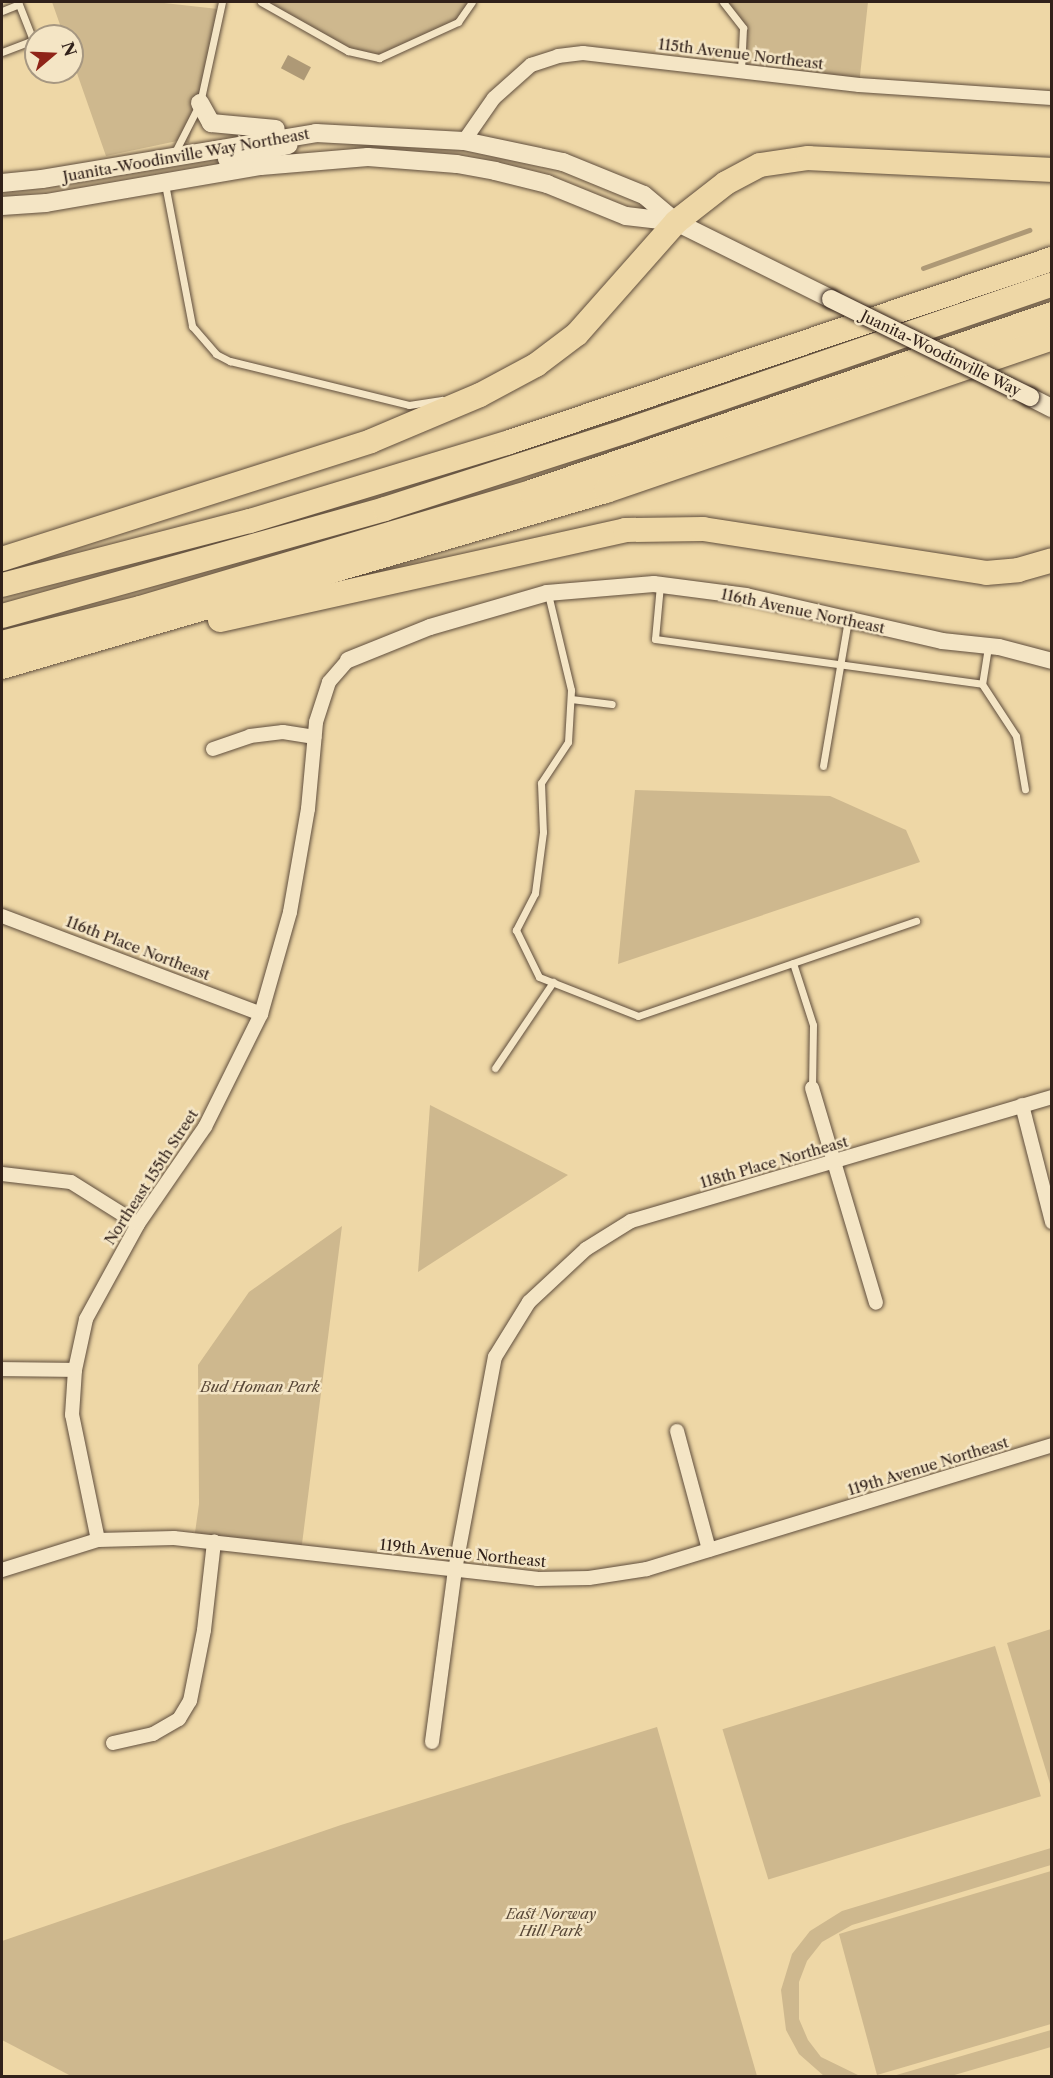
<!DOCTYPE html>
<style>
body{margin:0}
#map{position:relative;width:1053px;height:2078px;overflow:hidden;background:#eed7a6;font-family:"Libre Caslon Text",serif}
div>[style]{position:absolute}
.green>*{inset:0;background:#ceb88e;transform-origin:0 0}
.water>*{inset:0;background:#ae9976;transform-origin:0 0}
.stream>*{height:5px;margin:-2.5px;padding:0 2.5px;transform-origin:2.5px;border-radius:2.5px;background:#ae9976}
.roads{filter:drop-shadow(0 0 2px #604e3d) drop-shadow(0 0 2px #604e3d)}
.service>*{height:7px;margin:-3.5px;padding:0 3.5px;transform-origin:3.5px;border-radius:3.5px;background:#f4e5c5}
.minor>*{height:14px;margin:-7px;padding:0 7px;transform-origin:7px;border-radius:7px;background:#f4e5c5}
.tertiary>*{height:16px;margin:-8px;padding:0 8px;transform-origin:8px;border-radius:8px;background:#f4e5c5}
.secondary>*{height:18px;margin:-9px;padding:0 9px;transform-origin:9px;border-radius:9px;background:#f4e5c5}
.motorway>*{height:24px;margin:-12px;padding:0 12px;transform-origin:12px;border-radius:12px;background:#eed7a6}
.bridges{filter:drop-shadow(0 0 2px #31211a) drop-shadow(0 0 2px #31211a)}
.secondary-bridge>*{height:18px;margin:-9px;padding:0 9px;transform-origin:9px;border-radius:9px;background:#f4e5c5}
span{translate:-50% -50%;white-space:nowrap;text-align:center;line-height:1.15;-webkit-text-stroke:5px #f4e5c5;paint-order:stroke}
.street-label{font-size:15px;color:#31211a}
.park-label{font-size:15px;color:#584737;font-style:italic}
.frame{position:absolute;inset:0;border:3px solid #31211a;pointer-events:none}
.north{position:absolute;left:24px;top:24px;width:60px;height:60px;box-sizing:border-box;background:#f4e5c5;border:2px solid #a69781;border-radius:50%;rotate:71deg;font-size:16px;font-weight:700;line-height:24px;text-align:center;color:#31211a}
.north::after{content:'';display:block;margin:auto;width:21px;height:27px;background:#8f2418;clip-path:polygon(50% 0,100% 100%,50% 72%,0 100%)}
</style>
<div id="map">
<div class="green">
<i style="clip-path:polygon(52px 2px,155px 2px,218px 9px,189px 143px,182px 140px,106px 156px,72px 59px,72px 36px,64px 36px)"></i>
<i style="clip-path:polygon(263px 2px,472px 2px,458px 22px,379px 58px,363px 57px)"></i>
<i style="clip-path:polygon(723px 2px,868px 2px,859px 85px,741px 71px,743px 28px)"></i>
<i style="clip-path:polygon(635px 790px,830px 796px,906px 830px,920px 862px,618px 964px)"></i>
<i style="clip-path:polygon(430px 1105px,568px 1175px,418px 1272px,424px 1189px)"></i>
<i style="clip-path:polygon(342px 1226px,301px 1552px,194px 1540px,199px 1504px,198px 1365px,249px 1292px)"></i>
<i style="clip-path:polygon(1051px 1629px,1052px 1787px,1051px 1787px,1007px 1643px)"></i>
<i style="left:995px;top:1646px;width:157px;height:285px;rotate:73deg"></i>
<i style="clip-path:polygon(657px 1727px,757px 2076px,71px 2076px,2px 2040px,2px 1941px,341px 1825px)"></i>
<i style="clip-path:polygon(1051px 1848px,1051px 1865px,852px 1925px,822px 1942px,807px 1961px,799px 1982px,799px 2019px,808px 2040px,821px 2057px,860px 2076px,824px 2076px,799px 2054px,786px 2030px,781px 1990px,792px 1954px,810px 1931px,842px 1911px)"></i>
<i style="clip-path:polygon(1051px 1871px,1051px 2024px,877px 2075px,839px 1934px)"></i>
<i style="clip-path:polygon(1051px 2030px,1051px 2047px,951px 2076px,893px 2076px)"></i>
</div>
<div class="water">
<i style="left:288px;top:55px;width:26px;height:15px;rotate:28deg"></i>
</div>
<div class="stream">
<i style="left:923px;top:268px;width:113px;rotate:-19.7deg"></i>
</div>
<div class="roads">
<div class="service">
<i style="left:261px;top:2px;width:100px;rotate:29.4deg"></i>
<i style="left:348px;top:51px;width:32px;rotate:13deg"></i>
<i style="left:379px;top:58px;width:87px;rotate:-24.5deg"></i>
<i style="left:458px;top:22px;width:24px;rotate:-55deg"></i>
<i style="left:723px;top:2px;width:33px;rotate:52deg"></i>
<i style="left:743px;top:28px;width:43px;rotate:92.7deg"></i>
<i style="left:2px;top:11px;width:18px;rotate:-22deg"></i>
<i style="left:2px;top:52px;width:33px;rotate:-21deg"></i>
<i style="left:33px;top:40px;width:41px;rotate:-111.5deg"></i>
<i style="left:174px;top:154px;width:57px;rotate:-63deg"></i>
<i style="left:200px;top:103px;width:103px;rotate:-77.7deg"></i>
<i style="left:165px;top:184px;width:145px;rotate:79.2deg"></i>
<i style="left:192px;top:326px;width:37px;rotate:49deg"></i>
<i style="left:216px;top:354px;width:16px;rotate:27deg"></i>
<i style="left:230px;top:361px;width:184px;rotate:13.8deg"></i>
<i style="left:409px;top:405px;width:33px;rotate:-9deg"></i>
<i style="left:660px;top:585px;width:54px;rotate:95.3deg"></i>
<i style="left:655px;top:639px;width:330px;rotate:7.8deg"></i>
<i style="left:548px;top:594px;width:99px;rotate:76.5deg"></i>
<i style="left:571px;top:690px;width:52px;rotate:93.3deg"></i>
<i style="left:568px;top:742px;width:49px;rotate:123.4deg"></i>
<i style="left:541px;top:783px;width:49px;rotate:87.7deg"></i>
<i style="left:543px;top:832px;width:62px;rotate:97.5deg"></i>
<i style="left:535px;top:893px;width:42px;rotate:117.2deg"></i>
<i style="left:516px;top:930px;width:52px;rotate:63.9deg"></i>
<i style="left:539px;top:977px;width:106px;rotate:21.5deg"></i>
<i style="left:638px;top:1016px;width:294px;rotate:-18.9deg"></i>
<i style="left:988px;top:647px;width:37px;rotate:99deg"></i>
<i style="left:982px;top:684px;width:62px;rotate:56.8deg"></i>
<i style="left:1016px;top:736px;width:54px;rotate:80.4deg"></i>
<i style="left:571px;top:699px;width:41px;rotate:7deg"></i>
<i style="left:823px;top:766px;width:149px;rotate:-80.3deg"></i>
<i style="left:793px;top:963px;width:65px;rotate:72.1deg"></i>
<i style="left:813px;top:1025px;width:63px;rotate:90.9deg"></i>
<i style="left:495px;top:1068px;width:104px;rotate:-56deg"></i>
</div>
<div class="minor">
<i style="left:464px;top:141px;width:52px;rotate:-55.1deg"></i>
<i style="left:494px;top:98px;width:50px;rotate:-41.7deg"></i>
<i style="left:531px;top:65px;width:28px;rotate:-18deg"></i>
<i style="left:558px;top:56px;width:25px;rotate:-7deg"></i>
<i style="left:583px;top:53px;width:278px;rotate:6.6deg"></i>
<i style="left:859px;top:85px;width:193px;rotate:3.9deg"></i>
<i style="left:213px;top:749px;width:39px;rotate:-19deg"></i>
<i style="left:250px;top:736px;width:33px;rotate:-7deg"></i>
<i style="left:283px;top:732px;width:32px;rotate:9deg"></i>
<i style="left:2px;top:916px;width:277px;rotate:20.7deg"></i>
<i style="left:812px;top:1088px;width:224px;rotate:73.4deg"></i>
<i style="left:1022px;top:1105px;width:121px;rotate:75.6deg"></i>
<i style="left:2px;top:1174px;width:69px;rotate:6.6deg"></i>
<i style="left:71px;top:1182px;width:79px;rotate:32.1deg"></i>
<i style="left:2px;top:1369px;width:73px;rotate:0.8deg"></i>
<i style="left:677px;top:1431px;width:123px;rotate:74.9deg"></i>
<i style="left:98px;top:1540px;width:128px;rotate:-101.7deg"></i>
<i style="left:72px;top:1415px;width:45px;rotate:-86.2deg"></i>
<i style="left:75px;top:1370px;width:52px;rotate:-77.8deg"></i>
<i style="left:86px;top:1319px;width:108px;rotate:-61.3deg"></i>
<i style="left:138px;top:1224px;width:118px;rotate:-55.4deg"></i>
<i style="left:205px;top:1127px;width:126px;rotate:-63.6deg"></i>
<i style="left:261px;top:1014px;width:106px;rotate:-74.1deg"></i>
<i style="left:290px;top:912px;width:105px;rotate:-80.1deg"></i>
<i style="left:308px;top:809px;width:87px;rotate:-84.7deg"></i>
<i style="left:316px;top:722px;width:42px;rotate:-72deg"></i>
<i style="left:329px;top:682px;width:29px;rotate:-49deg"></i>
<i style="left:2px;top:1570px;width:101px;rotate:-17.4deg"></i>
<i style="left:98px;top:1540px;width:76px;rotate:-1.5deg"></i>
<i style="left:174px;top:1538px;width:365px;rotate:6.4deg"></i>
<i style="left:537px;top:1579px;width:52px;rotate:-1.1deg"></i>
<i style="left:589px;top:1578px;width:59px;rotate:-8.8deg"></i>
<i style="left:647px;top:1569px;width:424px;rotate:-17deg"></i>
<i style="left:432px;top:1742px;width:174px;rotate:-82.4deg"></i>
<i style="left:455px;top:1570px;width:217px;rotate:-79.4deg"></i>
<i style="left:495px;top:1357px;width:65px;rotate:-58.3deg"></i>
<i style="left:529px;top:1302px;width:78px;rotate:-42.9deg"></i>
<i style="left:586px;top:1249px;width:53px;rotate:-31.9deg"></i>
<i style="left:631px;top:1221px;width:439px;rotate:-16.4deg"></i>
<i style="left:113px;top:1743px;width:41px;rotate:-12.7deg"></i>
<i style="left:153px;top:1734px;width:30px;rotate:-30deg"></i>
<i style="left:179px;top:1719px;width:21px;rotate:-59deg"></i>
<i style="left:190px;top:1701px;width:72px;rotate:-78.8deg"></i>
<i style="left:204px;top:1630px;width:89px;rotate:-83.5deg"></i>
</div>
<div class="tertiary">
<i style="left:348px;top:660px;width:88px;rotate:-21.9deg"></i>
<i style="left:430px;top:627px;width:122px;rotate:-16.2deg"></i>
<i style="left:547px;top:593px;width:107px;rotate:-4.8deg"></i>
<i style="left:654px;top:584px;width:93px;rotate:7.4deg"></i>
<i style="left:746px;top:596px;width:201px;rotate:12.9deg"></i>
<i style="left:942px;top:641px;width:57px;rotate:6deg"></i>
<i style="left:999px;top:647px;width:55px;rotate:14.8deg"></i>
</div>
<div class="secondary">
<i style="left:200px;top:103px;width:23px;rotate:61deg"></i>
<i style="left:211px;top:123px;width:65px;rotate:5.3deg"></i>
<i style="left:227px;top:159px;width:63px;rotate:-12.9deg"></i>
<i style="left:2px;top:183px;width:40px;rotate:-5.7deg"></i>
<i style="left:42px;top:179px;width:278px;rotate:-9.5deg"></i>
<i style="left:316px;top:133px;width:148px;rotate:3.1deg"></i>
<i style="left:464px;top:141px;width:101px;rotate:12deg"></i>
<i style="left:563px;top:162px;width:87px;rotate:22.2deg"></i>
<i style="left:644px;top:195px;width:42px;rotate:40.2deg"></i>
<i style="left:676px;top:222px;width:173px;rotate:26.4deg"></i>
<i style="left:2px;top:206px;width:44px;rotate:-3.9deg"></i>
<i style="left:46px;top:203px;width:218px;rotate:-9.8deg"></i>
<i style="left:261px;top:166px;width:107px;rotate:-4.8deg"></i>
<i style="left:368px;top:157px;width:89px;rotate:4.5deg"></i>
<i style="left:457px;top:164px;width:39px;rotate:10deg"></i>
<i style="left:495px;top:171px;width:54px;rotate:14deg"></i>
<i style="left:547px;top:184px;width:85px;rotate:22.1deg"></i>
<i style="left:626px;top:216px;width:50px;rotate:6.8deg"></i>
<i style="left:1030px;top:397px;width:25px;rotate:27deg"></i>
</div>
<div class="motorway">
<i style="left:2px;top:559px;width:387px;rotate:-17.7deg"></i>
<i style="left:371px;top:441px;width:118px;rotate:-22.9deg"></i>
<i style="left:480px;top:395px;width:64px;rotate:-28.2deg"></i>
<i style="left:536px;top:365px;width:51px;rotate:-37.1deg"></i>
<i style="left:577px;top:334px;width:149px;rotate:-48.5deg"></i>
<i style="left:676px;top:222px;width:63px;rotate:-38deg"></i>
<i style="left:726px;top:183px;width:38px;rotate:-28deg"></i>
<i style="left:760px;top:165px;width:49px;rotate:-8.3deg"></i>
<i style="left:808px;top:158px;width:244px;rotate:2.8deg"></i>
<i style="left:2px;top:585px;width:256px;rotate:-14.5deg"></i>
<i style="left:250px;top:521px;width:269px;rotate:-16.9deg"></i>
<i style="left:507px;top:443px;width:575px;rotate:-18.66deg"></i>
<i style="left:2px;top:616px;width:398px;rotate:-15.6deg"></i>
<i style="left:385px;top:509px;width:256px;rotate:-17.9deg"></i>
<i style="left:629px;top:430px;width:447px;rotate:-19deg"></i>
<i style="left:220px;top:620px;width:415px;rotate:-12.5deg"></i>
<i style="left:625px;top:530px;width:78px;rotate:-0.7deg"></i>
<i style="left:703px;top:529px;width:286px;rotate:8.8deg"></i>
<i style="left:986px;top:573px;width:32px;rotate:-5deg"></i>
<i style="left:1018px;top:570px;width:35px;rotate:-16deg"></i>
<i style="left:2px;top:643px;width:142px;rotate:-14.2deg"></i>
<i style="left:140px;top:608px;width:408px;rotate:-16.5deg"></i>
<i style="left:531px;top:492px;width:551px;rotate:-18.86deg"></i>
<i style="left:2px;top:667px;width:629px;rotate:-16.25deg"></i>
<i style="left:606px;top:491px;width:472px;rotate:-18.9deg"></i>
</div>
</div>
<div class="bridges">
<div class="secondary-bridge">
<i style="left:831px;top:299px;width:222px;rotate:26.2deg"></i>
</div>
</div>
<div class="street-label">
<span style="left:741px;top:54px;rotate:7deg">115th Avenue Northeast</span>
<span style="left:186px;top:155px;rotate:-10deg">Juanita-Woodinville Way Northeast</span>
<span style="left:941px;top:353px;rotate:26deg">Juanita-Woodinville Way</span>
<span style="left:803px;top:611px;rotate:12deg">116th Avenue Northeast</span>
<span style="left:138px;top:948px;rotate:21deg">116th Place Northeast</span>
<span style="left:774px;top:1162px;rotate:-16deg">118th Place Northeast</span>
<span style="left:151px;top:1177px;rotate:-57deg">Northeast 155th Street</span>
<span style="left:928px;top:1466px;rotate:-17deg">119th Avenue Northeast</span>
<span style="left:463px;top:1553px;rotate:6deg">119th Avenue Northeast</span>
</div>
<div class="park-label">
<span style="left:260px;top:1387px">Bud Homan Park</span>
<span style="left:551px;top:1922px">East Norway<br>Hill Park</span>
</div>
<div class="frame"></div>
<div class="north">N</div>
</div>
